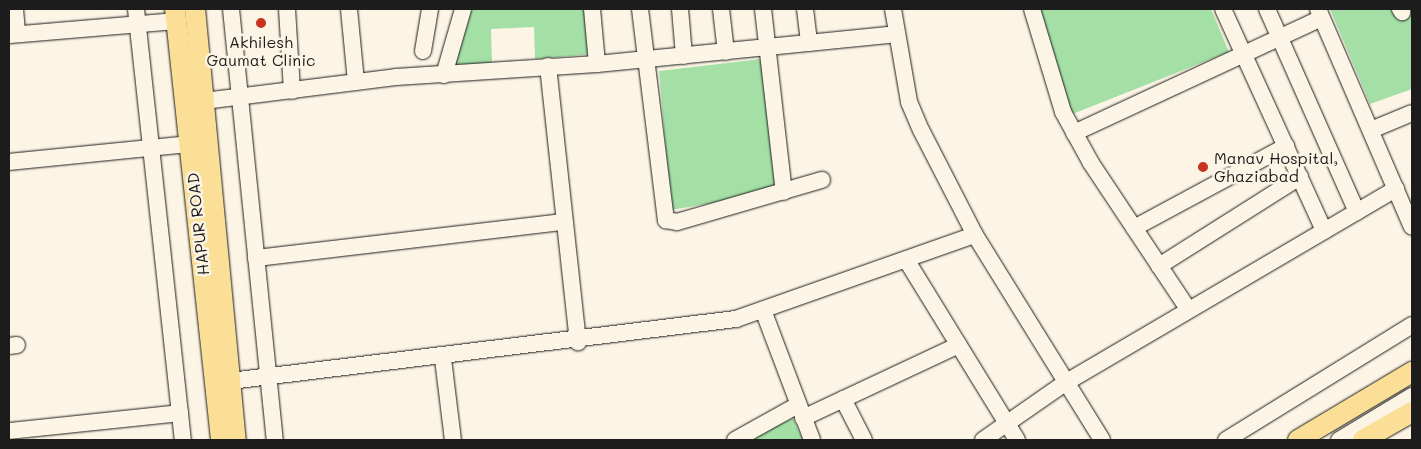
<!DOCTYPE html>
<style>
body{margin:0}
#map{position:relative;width:1421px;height:449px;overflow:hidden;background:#fcf5e5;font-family:Mali,sans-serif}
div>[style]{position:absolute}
.green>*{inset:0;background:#a4e0a6}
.roads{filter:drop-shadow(0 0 1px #1c1c1c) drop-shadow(0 0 1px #1c1c1c)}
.minor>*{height:16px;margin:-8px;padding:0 8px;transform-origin:8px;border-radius:8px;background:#fcf5e5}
.major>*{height:20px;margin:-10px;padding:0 10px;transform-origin:10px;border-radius:10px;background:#fbdf96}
.dots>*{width:14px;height:14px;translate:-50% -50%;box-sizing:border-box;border:2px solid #fcf5e5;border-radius:50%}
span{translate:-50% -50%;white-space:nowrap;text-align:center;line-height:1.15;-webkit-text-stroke:5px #fcf5e5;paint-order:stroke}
.poi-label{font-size:16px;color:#1c1c1c}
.left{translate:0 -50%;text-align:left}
.street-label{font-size:16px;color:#1c1c1c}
.frame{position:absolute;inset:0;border:10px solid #1c1c1c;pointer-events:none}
</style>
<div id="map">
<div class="green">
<i style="clip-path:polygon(472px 9px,589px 9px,593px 54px,535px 59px,534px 27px,491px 29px,492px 63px,454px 67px)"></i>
<i style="clip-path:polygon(1032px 9px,1211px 9px,1229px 52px,1070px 115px)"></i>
<i style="clip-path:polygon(1330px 9px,1412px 9px,1412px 89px,1370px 104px)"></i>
<i style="clip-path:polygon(761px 59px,779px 185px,730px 200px,671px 210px,659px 71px)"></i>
<i style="clip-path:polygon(793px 418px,803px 440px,746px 440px)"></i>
</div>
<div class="roads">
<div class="minor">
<i style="left:15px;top:9px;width:25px;rotate:85deg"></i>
<i style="left:136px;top:9px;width:434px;rotate:83.8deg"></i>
<i style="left:231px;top:9px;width:433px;rotate:84.2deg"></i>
<i style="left:287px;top:9px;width:82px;rotate:86.5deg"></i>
<i style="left:349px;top:9px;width:73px;rotate:84.5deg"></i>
<i style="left:592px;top:9px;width:55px;rotate:84.8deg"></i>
<i style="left:640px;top:9px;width:213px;rotate:83deg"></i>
<i style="left:666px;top:220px;width:11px;rotate:10deg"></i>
<i style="left:677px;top:222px;width:151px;rotate:-16.2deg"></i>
<i style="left:680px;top:9px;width:47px;rotate:85.1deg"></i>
<i style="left:721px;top:9px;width:43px;rotate:83.4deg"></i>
<i style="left:763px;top:9px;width:184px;rotate:83.5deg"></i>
<i style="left:805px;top:9px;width:34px;rotate:83deg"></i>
<i style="left:893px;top:9px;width:94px;rotate:80.2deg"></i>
<i style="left:909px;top:102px;width:30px;rotate:67deg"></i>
<i style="left:921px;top:130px;width:118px;rotate:62.8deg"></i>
<i style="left:975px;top:235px;width:241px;rotate:58.2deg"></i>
<i style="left:1032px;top:9px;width:108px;rotate:73.2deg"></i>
<i style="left:1063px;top:112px;width:58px;rotate:61.2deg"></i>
<i style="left:1091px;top:163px;width:175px;rotate:56.4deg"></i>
<i style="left:1223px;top:9px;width:244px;rotate:65.5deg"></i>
<i style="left:1267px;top:9px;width:222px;rotate:66.1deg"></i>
<i style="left:1318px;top:9px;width:237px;rotate:66.7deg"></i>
<i style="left:1400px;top:9px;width:4px;rotate:56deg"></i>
<i style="left:9px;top:35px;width:169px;rotate:-4.8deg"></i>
<i style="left:423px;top:51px;width:43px;rotate:-80.5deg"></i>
<i style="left:548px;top:66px;width:278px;rotate:83.8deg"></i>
<i style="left:444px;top:75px;width:69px;rotate:-73.9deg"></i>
<i style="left:204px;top:101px;width:193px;rotate:-7.1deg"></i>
<i style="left:396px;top:77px;width:201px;rotate:-3.7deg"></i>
<i style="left:597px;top:64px;width:300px;rotate:-5.7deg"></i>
<i style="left:1371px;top:130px;width:44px;rotate:-22.5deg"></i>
<i style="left:1074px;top:133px;width:273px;rotate:-24.9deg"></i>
<i style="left:9px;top:162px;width:182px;rotate:-5.7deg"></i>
<i style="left:1134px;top:228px;width:173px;rotate:-28.3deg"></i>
<i style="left:256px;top:258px;width:310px;rotate:-6.7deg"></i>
<i style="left:907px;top:261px;width:210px;rotate:58.4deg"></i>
<i style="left:1159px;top:266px;width:167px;rotate:-32.3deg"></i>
<i style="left:763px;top:310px;width:139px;rotate:69.3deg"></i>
<i style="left:9px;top:346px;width:8px;rotate:-7deg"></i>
<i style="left:443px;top:359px;width:82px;rotate:83deg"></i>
<i style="left:230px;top:381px;width:510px;rotate:-6.99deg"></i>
<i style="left:736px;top:319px;width:253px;rotate:-19.4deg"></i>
<i style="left:843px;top:399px;width:46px;rotate:62.9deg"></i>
<i style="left:803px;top:418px;width:172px;rotate:-25.1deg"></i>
<i style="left:9px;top:431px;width:172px;rotate:-6deg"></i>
<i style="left:735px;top:440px;width:72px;rotate:-29.1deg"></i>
<i style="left:983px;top:440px;width:100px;rotate:-34.8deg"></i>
<i style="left:1065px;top:383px;width:384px;rotate:-30.4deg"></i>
<i style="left:1226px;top:440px;width:219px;rotate:-31.7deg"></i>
<i style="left:1339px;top:440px;width:85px;rotate:-31.1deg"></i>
</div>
<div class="major">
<i style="left:175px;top:9px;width:433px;rotate:83.9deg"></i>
<i style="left:195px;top:9px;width:433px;rotate:84.6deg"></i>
<i style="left:1298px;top:440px;width:133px;rotate:-30.8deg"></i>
<i style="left:1363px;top:440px;width:56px;rotate:-29.7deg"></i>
</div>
</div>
<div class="dots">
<i style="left:261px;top:23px;background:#c8321e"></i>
<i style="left:1203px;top:167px;background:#c8321e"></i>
</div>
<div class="poi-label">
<span style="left:261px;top:51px">Akhilesh<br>Gaumat Clinic</span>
<span class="left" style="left:1214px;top:167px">Manav Hospital,<br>Ghaziabad</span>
</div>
<div class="street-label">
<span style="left:198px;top:224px;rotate:-96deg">HAPUR ROAD</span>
</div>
<div class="frame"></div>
</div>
